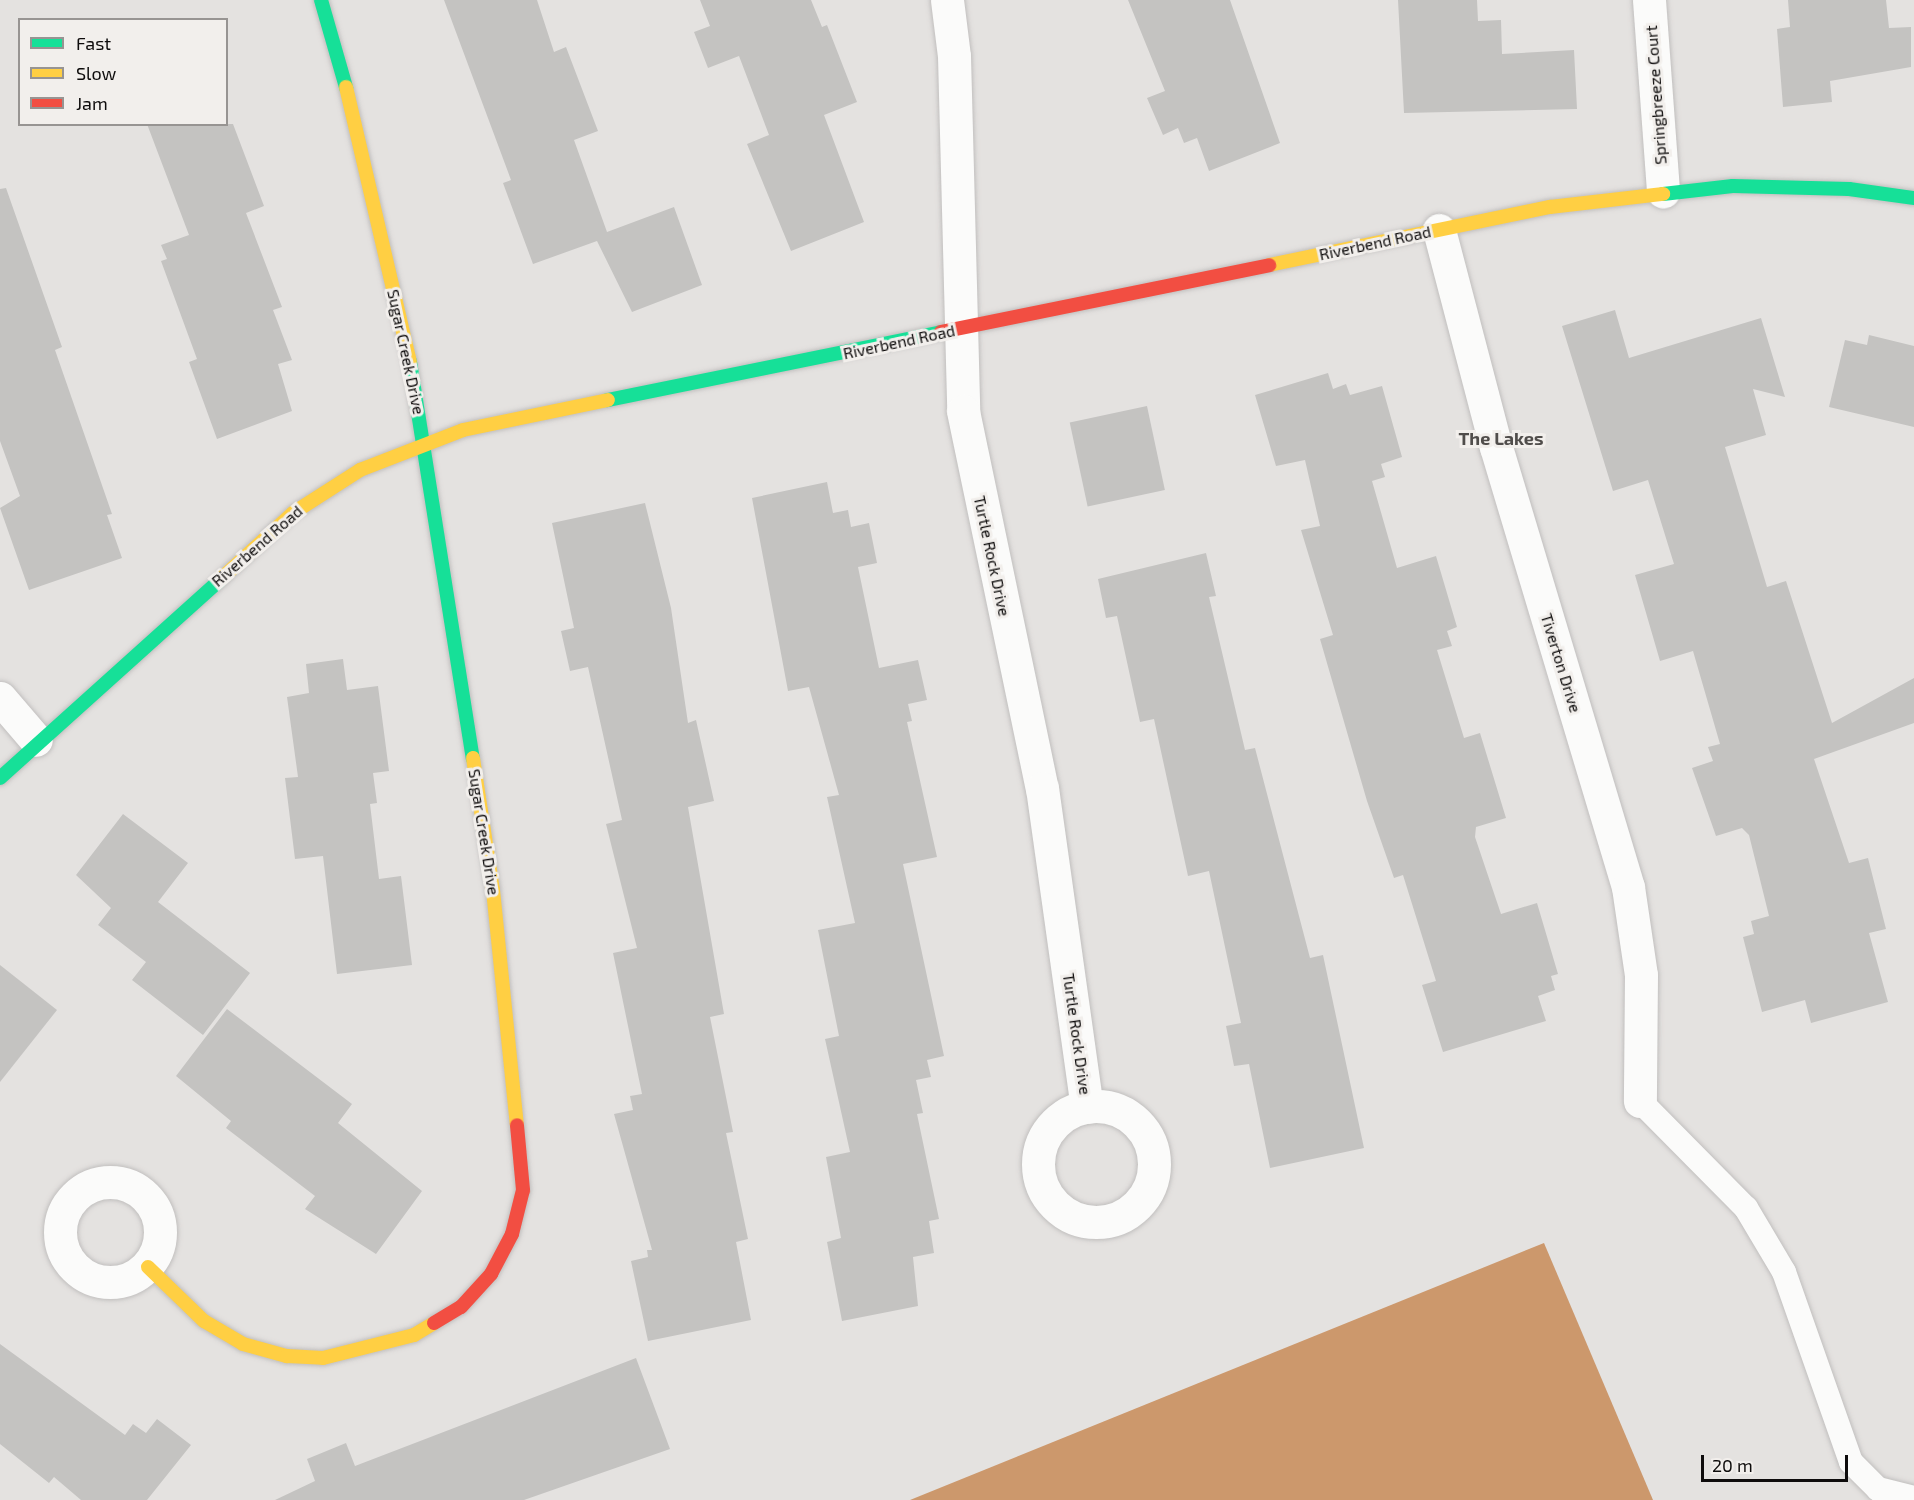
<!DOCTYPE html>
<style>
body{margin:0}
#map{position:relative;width:1914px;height:1500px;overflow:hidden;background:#e4e2e0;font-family:"Exo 2",sans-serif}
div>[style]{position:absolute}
.water>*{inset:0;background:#cc986c}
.building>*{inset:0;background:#c4c3c1;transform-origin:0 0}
.roads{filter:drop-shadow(0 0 2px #c1bfbe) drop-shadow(0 0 2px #c1bfbe)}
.lane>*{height:24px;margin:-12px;padding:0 12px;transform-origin:12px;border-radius:12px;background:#fbfbfa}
.street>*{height:33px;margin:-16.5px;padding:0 16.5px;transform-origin:16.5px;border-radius:16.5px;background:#fbfbfa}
.street>.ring{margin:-16.5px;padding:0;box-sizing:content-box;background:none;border:33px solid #fbfbfa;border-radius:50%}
.fast>*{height:14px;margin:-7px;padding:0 7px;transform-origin:7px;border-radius:7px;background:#16e098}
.slow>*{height:14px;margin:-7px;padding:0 7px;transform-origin:7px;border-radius:7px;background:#ffcf43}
.jam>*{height:14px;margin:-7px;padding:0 7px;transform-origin:7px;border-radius:7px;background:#f24e42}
span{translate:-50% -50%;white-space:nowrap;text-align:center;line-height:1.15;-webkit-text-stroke:6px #f2efec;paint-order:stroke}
.street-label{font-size:16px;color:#0e0c0c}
.neighbourhood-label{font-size:18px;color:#504d4b;font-weight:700}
.legend{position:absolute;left:18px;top:18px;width:210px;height:108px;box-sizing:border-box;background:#f2efec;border:2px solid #979492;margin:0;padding:8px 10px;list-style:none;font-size:18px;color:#0e0c0c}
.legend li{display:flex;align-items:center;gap:12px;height:30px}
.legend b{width:30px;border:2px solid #979492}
.scale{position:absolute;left:1701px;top:1455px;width:147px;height:27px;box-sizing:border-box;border:3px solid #0e0c0c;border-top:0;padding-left:8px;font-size:18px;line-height:21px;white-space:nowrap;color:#0e0c0c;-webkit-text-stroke:4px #f2efec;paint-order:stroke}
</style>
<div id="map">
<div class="water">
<i style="clip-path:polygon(1544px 1243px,1653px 1500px,910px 1500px)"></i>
</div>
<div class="building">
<i style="clip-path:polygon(444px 0,537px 0,554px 52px,566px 47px,598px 131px,574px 140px,607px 232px,674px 207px,702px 285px,632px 312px,597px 241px,533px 264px,503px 183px,511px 180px)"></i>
<i style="clip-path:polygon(700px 0,811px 0,822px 27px,827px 25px,857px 102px,824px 115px,864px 222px,791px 251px,747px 144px,769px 135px,739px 56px,708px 68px,694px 32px,710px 26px)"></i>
<i style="clip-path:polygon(1128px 0,1230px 0,1280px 143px,1209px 171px,1197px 138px,1184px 143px,1178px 128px,1163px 135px,1147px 98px,1165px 91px)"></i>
<i style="clip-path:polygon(1398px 0,1477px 0,1478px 21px,1501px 20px,1502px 54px,1574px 50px,1577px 109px,1404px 113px)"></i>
<i style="clip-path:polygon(1788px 0,1886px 0,1889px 28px,1911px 27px,1911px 67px,1830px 81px,1832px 102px,1783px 107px,1777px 29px,1790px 27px)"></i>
<i style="clip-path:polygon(147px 124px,233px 124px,264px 206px,246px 213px,282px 307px,273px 310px,292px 360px,278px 364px,292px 411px,217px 439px,189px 362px,197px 359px,161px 261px,167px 259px,161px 245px,189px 235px)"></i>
<i style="clip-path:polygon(6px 188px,62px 347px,55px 350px,112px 514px,107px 515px,122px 558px,29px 590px,0 508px,20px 496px,0 441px,0 189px)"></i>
<i style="clip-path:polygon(1615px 310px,1629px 358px,1761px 318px,1785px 397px,1753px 389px,1766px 435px,1725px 447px,1767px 587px,1786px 581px,1832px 723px,1914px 678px,1914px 723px,1814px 759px,1849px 863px,1868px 858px,1886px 929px,1869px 933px,1888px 1002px,1811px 1023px,1805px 1000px,1762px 1012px,1743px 937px,1754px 934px,1751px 921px,1769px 916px,1749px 835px,1742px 828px,1716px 836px,1692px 768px,1713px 761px,1708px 747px,1720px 744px,1693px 651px,1660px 661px,1635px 575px,1674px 564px,1648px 480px,1613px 491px,1562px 326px)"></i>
<i style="clip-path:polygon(1869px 335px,1914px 346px,1914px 427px,1829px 407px,1845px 340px,1867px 345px)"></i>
<i style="clip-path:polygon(1328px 373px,1333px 389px,1346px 384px,1350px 395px,1382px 386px,1402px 457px,1381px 464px,1385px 477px,1372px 481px,1397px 568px,1436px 556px,1457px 627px,1447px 631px,1452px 646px,1437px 650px,1464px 738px,1480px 733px,1506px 818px,1476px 827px,1475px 837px,1501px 914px,1537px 903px,1558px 974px,1551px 976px,1555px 990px,1538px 996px,1546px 1021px,1443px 1052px,1422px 985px,1436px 981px,1403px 875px,1394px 878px,1367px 801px,1320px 639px,1333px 635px,1301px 530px,1320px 526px,1305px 460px,1276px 466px,1255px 395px)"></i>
<i style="left:1147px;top:406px;width:86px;height:79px;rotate:78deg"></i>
<i style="clip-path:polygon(827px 482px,833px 513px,848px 510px,851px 527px,869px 523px,877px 563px,858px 567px,879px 668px,918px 660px,927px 700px,908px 704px,912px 721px,907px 722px,937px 857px,903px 864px,944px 1056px,927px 1060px,931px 1077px,916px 1080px,923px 1113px,917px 1114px,939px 1219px,929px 1221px,934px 1253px,913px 1257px,918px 1306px,842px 1321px,827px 1242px,841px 1238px,826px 1157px,850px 1152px,825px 1039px,839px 1036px,818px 930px,855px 923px,827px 797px,839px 795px,809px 687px,788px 691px,752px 498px)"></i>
<i style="clip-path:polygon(645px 503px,671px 608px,688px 723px,696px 720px,714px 801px,688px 807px,724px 1014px,710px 1017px,733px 1132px,726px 1133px,748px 1239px,736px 1242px,751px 1320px,648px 1341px,631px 1261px,648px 1257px,647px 1250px,652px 1250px,614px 1114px,633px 1110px,630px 1096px,642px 1094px,613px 953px,637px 948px,606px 824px,622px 820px,588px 667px,570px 671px,561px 631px,574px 628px,552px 523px)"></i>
<i style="clip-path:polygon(1206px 553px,1216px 596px,1209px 597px,1245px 750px,1255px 748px,1310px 958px,1323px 955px,1364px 1148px,1270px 1168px,1249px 1064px,1234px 1066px,1226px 1026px,1241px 1023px,1209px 871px,1188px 876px,1154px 719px,1140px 722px,1117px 616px,1106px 618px,1098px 579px)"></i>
<i style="clip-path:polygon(343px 659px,347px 690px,378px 686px,389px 771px,373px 773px,377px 803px,370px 804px,379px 879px,401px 876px,412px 965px,337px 974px,323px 856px,295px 859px,285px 778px,298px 777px,287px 697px,309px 693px,306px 664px)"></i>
<i style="clip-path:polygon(123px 814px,188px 863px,158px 902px,250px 973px,203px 1035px,132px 980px,146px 962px,98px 925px,111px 908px,76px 875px)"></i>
<i style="clip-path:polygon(0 965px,57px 1010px,0 1082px)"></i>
<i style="clip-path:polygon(227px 1009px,352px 1104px,338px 1123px,422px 1191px,376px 1254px,305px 1209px,315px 1196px,226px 1128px,231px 1121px,176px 1076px)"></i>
<i style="clip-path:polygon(0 1344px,125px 1435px,133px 1424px,146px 1433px,157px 1419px,191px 1445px,147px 1500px,81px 1500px,54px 1477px,49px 1483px,0 1444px)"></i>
<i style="clip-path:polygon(636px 1358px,670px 1449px,524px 1500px,275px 1500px,315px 1481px,307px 1459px,346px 1443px,355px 1466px)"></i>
</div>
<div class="roads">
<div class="lane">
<i style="left:1640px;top:1101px;width:151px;rotate:45.3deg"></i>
<i style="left:1746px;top:1208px;width:74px;rotate:59.3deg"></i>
<i style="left:1784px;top:1272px;width:201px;rotate:70.6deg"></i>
<i style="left:1851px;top:1462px;width:38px;rotate:45deg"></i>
<i style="left:1878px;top:1489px;width:37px;rotate:14deg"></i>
</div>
<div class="street">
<i style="left:947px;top:0;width:56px;rotate:82.9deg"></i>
<i style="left:954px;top:56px;width:355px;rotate:88.5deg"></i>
<i style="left:963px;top:411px;width:385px;rotate:78.2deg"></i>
<i style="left:1042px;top:788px;width:322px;rotate:82deg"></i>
<i style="left:1649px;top:0;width:192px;rotate:85.8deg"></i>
<i style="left:1439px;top:230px;width:224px;rotate:75.3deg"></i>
<i style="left:1496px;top:447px;width:459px;rotate:73.3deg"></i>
<i style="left:1628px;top:887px;width:89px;rotate:81.6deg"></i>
<i style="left:1641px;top:975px;width:126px;rotate:90.5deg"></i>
<i style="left:0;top:698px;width:55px;rotate:49.4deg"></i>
<i class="ring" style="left:1038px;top:1106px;width:83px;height:83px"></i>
<i class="ring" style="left:60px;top:1182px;width:67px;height:67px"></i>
</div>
<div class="fast">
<i style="left:321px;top:0;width:91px;rotate:74deg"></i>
<i style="left:1663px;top:194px;width:70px;rotate:-6.5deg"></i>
<i style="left:1733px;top:186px;width:116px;rotate:1.5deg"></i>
<i style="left:1849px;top:189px;width:66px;rotate:7.9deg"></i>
<i style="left:410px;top:362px;width:401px;rotate:81deg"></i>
<i style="left:608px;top:400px;width:340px;rotate:-11.5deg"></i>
<i style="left:0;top:778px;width:299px;rotate:-42deg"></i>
</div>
<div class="slow">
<i style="left:346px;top:87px;width:282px;rotate:76.9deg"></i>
<i style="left:1269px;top:265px;width:287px;rotate:-11.7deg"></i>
<i style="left:1550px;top:207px;width:114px;rotate:-6.6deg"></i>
<i style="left:222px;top:578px;width:96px;rotate:-42.5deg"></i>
<i style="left:293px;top:513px;width:80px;rotate:-32.7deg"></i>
<i style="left:360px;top:470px;width:110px;rotate:-21.2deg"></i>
<i style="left:463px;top:430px;width:148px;rotate:-11.7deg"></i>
<i style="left:473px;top:758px;width:134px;rotate:81.4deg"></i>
<i style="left:493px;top:890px;width:236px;rotate:84.2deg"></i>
<i style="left:148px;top:1267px;width:78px;rotate:44deg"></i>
<i style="left:204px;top:1321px;width:45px;rotate:30.5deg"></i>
<i style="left:243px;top:1344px;width:46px;rotate:15.3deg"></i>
<i style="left:287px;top:1356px;width:36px;rotate:3deg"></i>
<i style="left:323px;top:1358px;width:94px;rotate:-14.2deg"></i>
<i style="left:414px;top:1335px;width:23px;rotate:-31deg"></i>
</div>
<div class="jam">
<i style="left:941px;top:332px;width:335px;rotate:-11.5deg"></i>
<i style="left:434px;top:1323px;width:31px;rotate:-31deg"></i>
<i style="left:461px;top:1307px;width:45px;rotate:-47.7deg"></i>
<i style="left:491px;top:1274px;width:45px;rotate:-62.3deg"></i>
<i style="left:512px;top:1234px;width:45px;rotate:-76deg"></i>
<i style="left:523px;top:1190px;width:65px;rotate:-95.3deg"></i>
</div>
</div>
<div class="street-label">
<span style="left:1656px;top:95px;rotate:-94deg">Springbreeze Court</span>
<span style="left:1375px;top:243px;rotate:-12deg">Riverbend Road</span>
<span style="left:899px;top:342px;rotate:-12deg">Riverbend Road</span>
<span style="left:406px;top:352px;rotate:78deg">Sugar Creek Drive</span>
<span style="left:257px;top:546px;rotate:-41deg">Riverbend Road</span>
<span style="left:992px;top:556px;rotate:78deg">Turtle Rock Drive</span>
<span style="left:1561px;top:663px;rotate:73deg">Tiverton Drive</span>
<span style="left:484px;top:832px;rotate:81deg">Sugar Creek Drive</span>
<span style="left:1077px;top:1034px;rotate:82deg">Turtle Rock Drive</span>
</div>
<div class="neighbourhood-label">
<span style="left:1501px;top:438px">The Lakes</span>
</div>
<ul class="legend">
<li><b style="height:8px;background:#16e098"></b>Fast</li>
<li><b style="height:8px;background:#ffcf43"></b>Slow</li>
<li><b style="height:8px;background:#f24e42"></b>Jam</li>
</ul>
<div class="scale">20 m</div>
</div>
